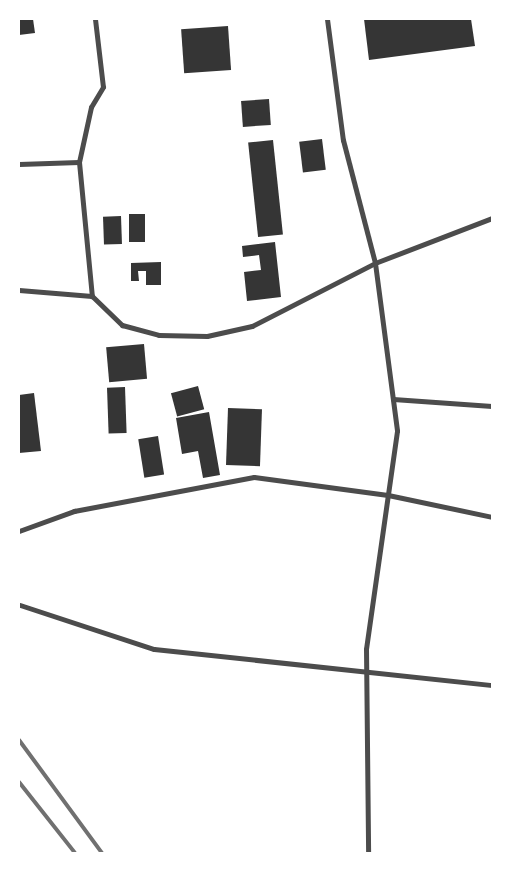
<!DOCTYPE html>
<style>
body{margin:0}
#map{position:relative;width:511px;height:872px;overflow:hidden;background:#fff;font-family:Signika,sans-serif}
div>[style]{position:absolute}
.building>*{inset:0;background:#353535;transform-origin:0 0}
.minor>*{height:5px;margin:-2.5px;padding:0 2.5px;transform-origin:2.5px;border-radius:2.5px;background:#4c4c4c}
.rail>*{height:4px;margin:-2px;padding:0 2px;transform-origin:2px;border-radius:2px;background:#707070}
span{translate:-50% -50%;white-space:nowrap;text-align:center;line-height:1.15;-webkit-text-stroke:4px #fff;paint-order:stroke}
.frame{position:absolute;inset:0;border:20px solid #fff;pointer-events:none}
</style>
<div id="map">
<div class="building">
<i style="clip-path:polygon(19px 19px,33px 19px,35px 33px,19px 35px)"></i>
<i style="clip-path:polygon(364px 19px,471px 19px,475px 46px,369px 60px)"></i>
<i style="left:228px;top:26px;width:44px;height:47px;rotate:86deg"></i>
<i style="left:269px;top:99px;width:26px;height:28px;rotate:86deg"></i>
<i style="left:322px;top:139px;width:31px;height:23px;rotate:83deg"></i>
<i style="left:273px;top:140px;width:95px;height:25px;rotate:84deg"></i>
<i style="left:145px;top:214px;width:28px;height:16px;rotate:90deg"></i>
<i style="left:121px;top:216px;width:28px;height:18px;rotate:88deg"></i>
<i style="clip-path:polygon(275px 242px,281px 297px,247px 301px,244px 272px,261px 270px,259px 255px,243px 257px,242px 246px)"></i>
<i style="clip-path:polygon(161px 262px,161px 285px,146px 285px,146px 271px,138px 271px,139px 281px,131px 281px,131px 263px)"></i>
<i style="left:144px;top:344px;width:35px;height:38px;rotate:85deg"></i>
<i style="left:198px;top:386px;width:24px;height:28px;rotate:75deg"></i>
<i style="left:125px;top:387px;width:46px;height:18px;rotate:88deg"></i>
<i style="clip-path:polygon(34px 393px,41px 451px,19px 453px,19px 395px)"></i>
<i style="left:228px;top:408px;width:34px;height:57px;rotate:2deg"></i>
<i style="clip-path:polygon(209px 412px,220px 475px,203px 478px,198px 451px,182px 454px,176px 418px)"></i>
<i style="left:158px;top:436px;width:39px;height:20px;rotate:81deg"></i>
</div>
<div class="minor">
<i style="left:95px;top:19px;width:68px;rotate:83.3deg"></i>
<i style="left:103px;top:87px;width:23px;rotate:121deg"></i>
<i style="left:91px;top:107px;width:56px;rotate:102.3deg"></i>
<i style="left:79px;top:162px;width:135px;rotate:84.5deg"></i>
<i style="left:92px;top:296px;width:42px;rotate:44deg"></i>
<i style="left:122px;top:325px;width:38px;rotate:15deg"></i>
<i style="left:159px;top:335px;width:48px;rotate:1.2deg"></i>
<i style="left:207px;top:336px;width:46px;rotate:-12.5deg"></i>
<i style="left:252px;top:326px;width:138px;rotate:-27.1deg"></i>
<i style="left:375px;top:263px;width:125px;rotate:-21deg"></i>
<i style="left:327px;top:19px;width:122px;rotate:82.5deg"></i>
<i style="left:343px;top:140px;width:127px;rotate:75.4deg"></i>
<i style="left:375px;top:263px;width:169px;rotate:82.5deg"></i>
<i style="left:397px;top:431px;width:220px;rotate:98.1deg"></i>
<i style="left:366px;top:649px;width:204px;rotate:89.4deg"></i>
<i style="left:19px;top:164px;width:60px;rotate:-1.9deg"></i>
<i style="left:19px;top:290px;width:73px;rotate:4.7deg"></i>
<i style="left:393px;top:399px;width:99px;rotate:4deg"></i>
<i style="left:19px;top:531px;width:59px;rotate:-20deg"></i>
<i style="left:74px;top:511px;width:183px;rotate:-10.7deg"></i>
<i style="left:254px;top:477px;width:135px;rotate:7.7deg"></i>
<i style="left:388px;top:495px;width:106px;rotate:11.9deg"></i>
<i style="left:20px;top:605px;width:141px;rotate:18.2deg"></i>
<i style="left:154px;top:649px;width:340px;rotate:6.1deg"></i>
</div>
<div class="rail">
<i style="left:19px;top:740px;width:140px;rotate:53.7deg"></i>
<i style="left:19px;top:782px;width:90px;rotate:51.7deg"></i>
</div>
<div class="frame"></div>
</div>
